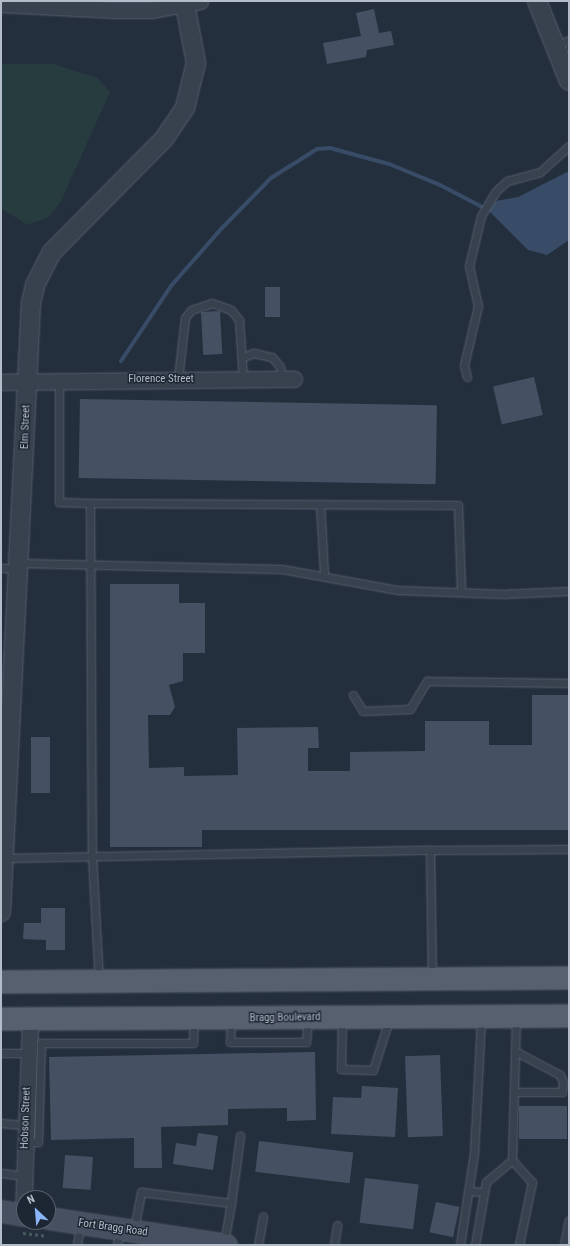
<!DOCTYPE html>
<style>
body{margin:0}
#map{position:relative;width:570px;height:1246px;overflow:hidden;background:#242f3e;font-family:"Roboto Condensed",sans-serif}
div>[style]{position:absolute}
.green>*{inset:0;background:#263c3f}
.water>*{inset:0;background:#394c67}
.stream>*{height:4px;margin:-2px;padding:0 2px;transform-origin:2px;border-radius:2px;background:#394c67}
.building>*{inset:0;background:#455162;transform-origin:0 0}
.path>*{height:2.5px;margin-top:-1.25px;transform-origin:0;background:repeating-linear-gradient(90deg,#44595c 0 3px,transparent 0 6px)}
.roads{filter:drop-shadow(0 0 1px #565f6c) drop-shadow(0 0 1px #565f6c)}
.service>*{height:7px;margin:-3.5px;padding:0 3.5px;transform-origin:3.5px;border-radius:3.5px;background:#38414e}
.minor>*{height:15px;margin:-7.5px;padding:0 7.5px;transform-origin:7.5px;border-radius:7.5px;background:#38414e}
.tertiary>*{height:18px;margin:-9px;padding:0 9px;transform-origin:9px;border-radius:9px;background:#38414e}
.secondary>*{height:21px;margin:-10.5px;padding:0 10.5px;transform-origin:10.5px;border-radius:10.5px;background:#465061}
.primary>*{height:22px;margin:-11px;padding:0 11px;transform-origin:11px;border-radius:11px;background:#56606e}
span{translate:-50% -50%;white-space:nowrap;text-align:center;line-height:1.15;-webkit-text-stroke:3px #1d2633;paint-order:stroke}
.street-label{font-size:11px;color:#b4bcc9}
.frame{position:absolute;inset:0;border:2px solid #b4bcc9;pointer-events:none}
.north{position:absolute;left:16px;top:1190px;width:40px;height:40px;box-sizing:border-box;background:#1d2633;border:1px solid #59626f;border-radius:50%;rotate:334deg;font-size:11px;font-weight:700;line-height:16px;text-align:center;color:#b4bcc9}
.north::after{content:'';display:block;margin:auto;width:14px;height:18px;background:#8ab4f8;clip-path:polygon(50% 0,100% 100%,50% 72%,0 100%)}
</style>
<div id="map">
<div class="green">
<i style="clip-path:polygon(1px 64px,53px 64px,98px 78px,110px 92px,61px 201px,49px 217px,27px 225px,1px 208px)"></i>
</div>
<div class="water">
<i style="clip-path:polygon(569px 171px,569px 240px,547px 255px,528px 250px,489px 211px,496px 201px,518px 197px)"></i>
</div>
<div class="stream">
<i style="left:121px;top:361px;width:90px;rotate:-56.3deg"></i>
<i style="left:171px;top:286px;width:77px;rotate:-48.7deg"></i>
<i style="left:222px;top:228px;width:70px;rotate:-45.6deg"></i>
<i style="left:271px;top:178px;width:54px;rotate:-32.2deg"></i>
<i style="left:317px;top:149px;width:13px;rotate:-4deg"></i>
<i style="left:330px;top:148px;width:61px;rotate:15.2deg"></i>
<i style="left:389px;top:164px;width:55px;rotate:22.4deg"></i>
<i style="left:440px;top:185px;width:52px;rotate:27.6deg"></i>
</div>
<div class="building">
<i style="clip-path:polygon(374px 9px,379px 33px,391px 31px,394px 45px,367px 50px,366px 57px,327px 64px,323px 43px,361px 36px,356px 13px)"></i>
<i style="left:265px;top:287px;width:15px;height:30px"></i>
<i style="left:220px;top:311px;width:43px;height:19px;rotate:87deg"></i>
<i style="left:534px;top:377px;width:39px;height:42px;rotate:77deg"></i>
<i style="left:80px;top:399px;width:357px;height:79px;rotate:1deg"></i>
<i style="clip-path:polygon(110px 584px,179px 584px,179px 603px,205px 603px,205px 653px,183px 653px,183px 681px,169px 685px,175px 707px,170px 715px,148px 715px,149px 768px,184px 767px,184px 776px,238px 775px,237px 728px,318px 727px,319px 748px,308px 748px,308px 771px,350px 771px,350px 752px,425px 751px,425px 721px,489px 721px,489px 745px,532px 745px,532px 695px,569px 695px,569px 830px,202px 830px,202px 847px,110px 847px)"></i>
<i style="left:31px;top:737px;width:19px;height:56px"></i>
<i style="clip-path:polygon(41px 908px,65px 908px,65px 950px,46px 950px,46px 940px,23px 939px,24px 923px,41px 923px)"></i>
<i style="clip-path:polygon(315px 1052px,316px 1120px,287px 1121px,287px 1108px,228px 1109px,228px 1125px,161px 1127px,162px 1168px,134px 1168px,134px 1138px,51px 1140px,49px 1057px)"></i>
<i style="left:440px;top:1055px;width:81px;height:35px;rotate:88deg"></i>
<i style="clip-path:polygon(362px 1086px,398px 1088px,395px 1137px,331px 1134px,333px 1097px,361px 1098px)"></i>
<i style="left:519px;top:1106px;width:48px;height:33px"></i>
<i style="clip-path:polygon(198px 1133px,218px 1136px,213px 1170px,173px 1164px,176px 1143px,196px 1146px)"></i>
<i style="left:259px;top:1141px;width:95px;height:31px;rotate:7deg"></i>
<i style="left:65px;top:1155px;width:28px;height:33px;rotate:4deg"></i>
<i style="left:365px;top:1178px;width:54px;height:45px;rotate:7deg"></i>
<i style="left:436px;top:1202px;width:24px;height:31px;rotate:12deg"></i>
</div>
<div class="path">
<i style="left:23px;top:1233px;width:23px;rotate:7deg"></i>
</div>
<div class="roads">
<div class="service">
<i style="left:556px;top:46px;width:14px;rotate:-25deg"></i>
<i style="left:243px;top:357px;width:12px;rotate:-20deg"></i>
<i style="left:254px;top:353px;width:18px;rotate:13deg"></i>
<i style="left:272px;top:357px;width:13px;rotate:51deg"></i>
<i style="left:280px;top:367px;width:12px;rotate:76deg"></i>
<i style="left:467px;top:377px;width:12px;rotate:-104deg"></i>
<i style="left:464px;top:365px;width:61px;rotate:-76.7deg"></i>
<i style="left:478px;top:306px;width:41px;rotate:-102.7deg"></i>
<i style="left:469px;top:266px;width:51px;rotate:-76.5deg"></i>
<i style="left:481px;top:216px;width:29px;rotate:-59deg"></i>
<i style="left:496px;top:191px;width:15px;rotate:-42deg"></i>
<i style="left:507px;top:181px;width:34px;rotate:-15deg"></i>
<i style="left:540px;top:172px;width:39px;rotate:-42deg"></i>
<i style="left:178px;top:379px;width:61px;rotate:-83.5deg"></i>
<i style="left:185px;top:318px;width:10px;rotate:-53deg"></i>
<i style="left:191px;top:310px;width:22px;rotate:-18deg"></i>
<i style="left:212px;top:303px;width:20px;rotate:20deg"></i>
<i style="left:231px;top:310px;width:13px;rotate:51deg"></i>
<i style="left:239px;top:320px;width:59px;rotate:86.1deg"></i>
<i style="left:59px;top:381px;width:121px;rotate:90deg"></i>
<i style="left:59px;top:502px;width:31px;rotate:2deg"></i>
<i style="left:90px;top:503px;width:353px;rotate:89.7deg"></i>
<i style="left:92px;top:856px;width:124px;rotate:86.8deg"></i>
<i style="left:90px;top:503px;width:368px;rotate:0.3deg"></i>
<i style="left:458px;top:505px;width:87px;rotate:88deg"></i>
<i style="left:320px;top:504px;width:70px;rotate:86.7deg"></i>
<i style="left:20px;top:563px;width:262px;rotate:1.3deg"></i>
<i style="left:282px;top:569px;width:118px;rotate:10.3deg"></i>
<i style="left:398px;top:590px;width:106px;rotate:2.2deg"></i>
<i style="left:504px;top:594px;width:65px;rotate:-2.6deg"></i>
<i style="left:1px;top:568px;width:16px"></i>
<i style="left:353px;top:695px;width:19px;rotate:58deg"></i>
<i style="left:363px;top:711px;width:47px;rotate:-2.4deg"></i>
<i style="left:410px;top:709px;width:33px;rotate:-59deg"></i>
<i style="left:427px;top:681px;width:142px;rotate:0.8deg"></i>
<i style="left:430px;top:850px;width:139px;rotate:-0.4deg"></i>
<i style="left:4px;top:858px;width:426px;rotate:-1.1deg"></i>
<i style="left:430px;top:850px;width:127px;rotate:89.1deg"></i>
<i style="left:231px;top:1019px;width:23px;rotate:92deg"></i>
<i style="left:230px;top:1042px;width:76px"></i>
<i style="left:306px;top:1042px;width:22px;rotate:-85deg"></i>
<i style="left:342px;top:1020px;width:49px;rotate:91.2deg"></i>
<i style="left:341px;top:1069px;width:32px;rotate:2deg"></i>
<i style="left:373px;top:1070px;width:52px;rotate:-72.3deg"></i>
<i style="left:1px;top:1053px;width:27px"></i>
<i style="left:514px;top:1092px;width:48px"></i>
<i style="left:562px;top:1092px;width:10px;rotate:-84deg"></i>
<i style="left:563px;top:1082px;width:8px;rotate:-113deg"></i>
<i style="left:560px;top:1075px;width:51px;rotate:-151.9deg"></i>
<i style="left:1px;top:1123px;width:25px;rotate:5deg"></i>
<i style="left:26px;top:1142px;width:12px"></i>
<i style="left:38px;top:1142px;width:99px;rotate:-88.3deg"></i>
<i style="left:41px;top:1043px;width:152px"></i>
<i style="left:193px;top:1043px;width:24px;rotate:-88deg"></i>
<i style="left:512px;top:1160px;width:30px;rotate:48deg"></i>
<i style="left:532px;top:1182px;width:64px;rotate:101.7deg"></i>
<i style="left:1px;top:1173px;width:24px;rotate:7deg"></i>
<i style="left:468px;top:1191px;width:16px;rotate:4deg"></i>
<i style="left:134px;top:1229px;width:38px;rotate:-79deg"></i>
<i style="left:141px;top:1192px;width:91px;rotate:7deg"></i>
<i style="left:231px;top:1203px;width:68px;rotate:-82.3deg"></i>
<i style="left:224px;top:1243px;width:41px;rotate:-80.1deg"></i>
<i style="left:77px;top:1245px;width:20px;rotate:-81deg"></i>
<i style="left:117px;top:1245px;width:14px;rotate:-78deg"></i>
<i style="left:258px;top:1245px;width:29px;rotate:-80deg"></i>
<i style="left:334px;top:1245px;width:20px;rotate:-81deg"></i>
<i style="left:460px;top:1245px;width:92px;rotate:-81.3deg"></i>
<i style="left:474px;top:1154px;width:135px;rotate:-87deg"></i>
<i style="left:475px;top:1245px;width:64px;rotate:-80.1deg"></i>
<i style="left:486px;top:1182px;width:34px;rotate:-40deg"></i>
<i style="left:512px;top:1160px;width:141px;rotate:-88.4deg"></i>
<i style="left:564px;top:1245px;width:25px;rotate:-79deg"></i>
</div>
<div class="minor">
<i style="left:1px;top:4px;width:115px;rotate:3deg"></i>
<i style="left:116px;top:10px;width:35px"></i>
<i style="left:151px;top:10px;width:50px;rotate:-10.4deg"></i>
<i style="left:1px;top:382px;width:293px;rotate:-0.6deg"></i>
<i style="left:23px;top:1215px;width:195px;rotate:-87.9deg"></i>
</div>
<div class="tertiary">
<i style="left:537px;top:1px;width:86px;rotate:68.2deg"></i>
<i style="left:1px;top:912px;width:610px;rotate:-87.18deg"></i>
<i style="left:31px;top:303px;width:18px;rotate:-77deg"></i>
<i style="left:35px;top:285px;width:37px;rotate:-63deg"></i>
<i style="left:52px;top:252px;width:159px;rotate:-45.3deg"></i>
<i style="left:164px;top:139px;width:37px;rotate:-56deg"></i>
<i style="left:185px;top:108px;width:46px;rotate:-76.3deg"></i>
<i style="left:196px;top:63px;width:60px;rotate:-100.6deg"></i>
</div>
<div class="secondary">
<i style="left:1px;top:1211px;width:23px;rotate:10deg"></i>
<i style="left:48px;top:1218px;width:180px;rotate:8.6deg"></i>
</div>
<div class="primary">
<i style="left:1px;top:982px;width:568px;rotate:-0.4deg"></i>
<i style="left:1px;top:1019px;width:568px;rotate:-0.3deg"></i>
</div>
</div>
<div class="street-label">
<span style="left:161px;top:379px">Florence Street</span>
<span style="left:26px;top:427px;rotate:-88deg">Elm Street</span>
<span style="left:285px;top:1018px;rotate:-1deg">Bragg Boulevard</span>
<span style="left:26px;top:1118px;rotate:-88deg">Hobson Street</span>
<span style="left:113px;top:1228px;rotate:8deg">Fort Bragg Road</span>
</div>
<div class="frame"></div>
<div class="north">N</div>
</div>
